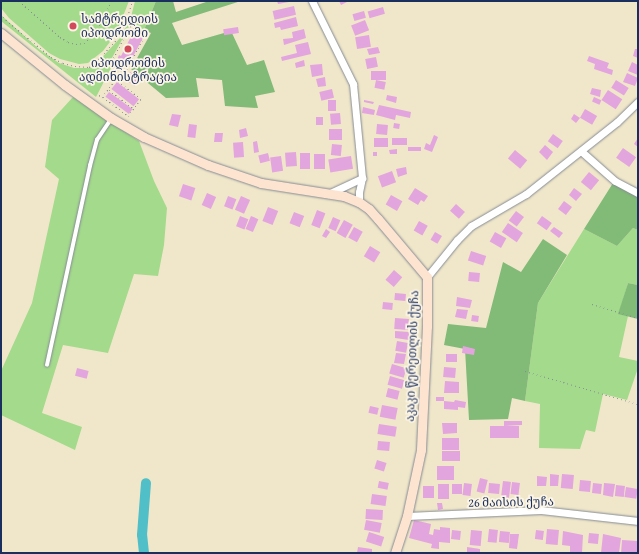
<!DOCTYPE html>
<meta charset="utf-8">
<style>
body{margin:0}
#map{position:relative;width:639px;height:554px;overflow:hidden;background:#f0e7ca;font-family:"Gentium Book Plus","Noto Serif Georgian",serif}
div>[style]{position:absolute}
.green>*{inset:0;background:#a3da8b}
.forest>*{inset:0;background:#82ba77}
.river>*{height:10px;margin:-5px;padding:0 5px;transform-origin:5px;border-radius:5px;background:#51bfc8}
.building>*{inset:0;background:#e3a5dd;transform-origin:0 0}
.path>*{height:1px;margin-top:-0.5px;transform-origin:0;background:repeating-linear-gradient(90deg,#868b94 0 1px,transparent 0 4px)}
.roads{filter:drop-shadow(0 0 1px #868b94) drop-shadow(0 0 1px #868b94)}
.lane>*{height:3.5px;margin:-1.75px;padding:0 1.75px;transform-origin:1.75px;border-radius:1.75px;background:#fff}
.street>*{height:7px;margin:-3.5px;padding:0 3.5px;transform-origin:3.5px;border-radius:3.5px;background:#fff}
.secondary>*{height:9px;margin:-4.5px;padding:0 4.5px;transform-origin:4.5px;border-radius:4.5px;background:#fde4d0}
.dots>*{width:11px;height:11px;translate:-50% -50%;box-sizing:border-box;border:2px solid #fcf5e5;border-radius:50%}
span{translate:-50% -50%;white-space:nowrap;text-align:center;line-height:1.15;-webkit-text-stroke:3.5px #fcf5e5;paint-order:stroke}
.poi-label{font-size:12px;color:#1b2f5e}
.left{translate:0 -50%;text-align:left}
.street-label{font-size:12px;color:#1b2f5e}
.frame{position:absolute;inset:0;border:2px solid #1b2f5e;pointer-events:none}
</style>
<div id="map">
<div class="green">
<i style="clip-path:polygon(1px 1px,129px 1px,116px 34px,103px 51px,88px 63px,79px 64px,60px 59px,49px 53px,9px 18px,1px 8px)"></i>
<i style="clip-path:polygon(135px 1px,156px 1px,144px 30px,130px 25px,124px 36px,122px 34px,131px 17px)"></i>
<i style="clip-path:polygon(1px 15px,39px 49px,59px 63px,74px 68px,89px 68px,94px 66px,121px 37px,123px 38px,108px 65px,111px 68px,96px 97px,1px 21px)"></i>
<i style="clip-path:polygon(73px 97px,139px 141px,154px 181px,167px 208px,164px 245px,158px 276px,134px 274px,108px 353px,63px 345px,42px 413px,82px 427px,75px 450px,1px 415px,1px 371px,32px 303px,59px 179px,45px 167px,52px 120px)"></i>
<i style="clip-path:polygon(633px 228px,638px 230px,638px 285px,628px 283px,619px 313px,628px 316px,619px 357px,638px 361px,638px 368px,627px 400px,603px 394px,595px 432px,586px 430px,580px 449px,539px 448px,540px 404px,525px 401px,538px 303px,584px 229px,617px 246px)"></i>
</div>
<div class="forest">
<i style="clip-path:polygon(156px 1px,173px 1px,176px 12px,209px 1px,241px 1px,172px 23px,182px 45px,231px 31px,247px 65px,264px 60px,275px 92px,255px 96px,258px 108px,225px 106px,222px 80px,196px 78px,199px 97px,166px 98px,131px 69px,151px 33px,144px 30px)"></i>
<i style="clip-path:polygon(613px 183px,638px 196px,638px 230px,633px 228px,617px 246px,584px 229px)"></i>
<i style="clip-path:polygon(543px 239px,567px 255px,538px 303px,525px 401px,512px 398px,508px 419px,469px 420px,465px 349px,444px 345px,448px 324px,486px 328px,503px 262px,521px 272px)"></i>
<i style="clip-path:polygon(628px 283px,638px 285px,638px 319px,618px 314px)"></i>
</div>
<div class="river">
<i style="left:144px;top:553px;width:18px;rotate:-96deg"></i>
<i style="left:142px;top:535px;width:52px;rotate:-85.6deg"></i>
</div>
<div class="building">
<i style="clip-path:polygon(277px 1px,289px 1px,289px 2px,278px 4px)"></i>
<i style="clip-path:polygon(339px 1px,349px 1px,341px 5px)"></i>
<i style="left:294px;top:6px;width:9px;height:22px;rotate:77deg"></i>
<i style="left:383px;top:7px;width:7px;height:16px;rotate:74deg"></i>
<i style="left:364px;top:11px;width:7px;height:12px;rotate:74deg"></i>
<i style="clip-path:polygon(296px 17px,298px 26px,281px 30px,280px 27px,275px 28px,274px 23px)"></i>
<i style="left:365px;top:20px;width:11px;height:15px;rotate:68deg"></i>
<i style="left:238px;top:27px;width:6px;height:15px;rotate:81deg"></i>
<i style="clip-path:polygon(135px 29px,145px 34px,128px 66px,117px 60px,119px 55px,121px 56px)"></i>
<i style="clip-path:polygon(304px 29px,306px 38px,284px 45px,283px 39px,293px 38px,292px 32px)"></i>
<i style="left:369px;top:35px;width:12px;height:14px;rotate:81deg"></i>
<i style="clip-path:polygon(308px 42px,311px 54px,282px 61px,281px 57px,297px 53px,295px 45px)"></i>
<i style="clip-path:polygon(378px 47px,380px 53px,369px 55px,367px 49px)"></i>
<i style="clip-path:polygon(635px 49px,638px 49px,638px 58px,633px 56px)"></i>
<i style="clip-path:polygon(589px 56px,609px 63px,607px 68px,613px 70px,612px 75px,594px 69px,595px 64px,587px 61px)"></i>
<i style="left:376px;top:57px;width:10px;height:11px;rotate:79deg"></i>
<i style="clip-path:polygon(304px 60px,305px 66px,296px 68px,295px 63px)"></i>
<i style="clip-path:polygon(632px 62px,638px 65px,638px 75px,628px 71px)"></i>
<i style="clip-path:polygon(322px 64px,323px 75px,312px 77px,310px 65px)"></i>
<i style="left:371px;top:71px;width:15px;height:9px"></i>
<i style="left:130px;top:72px;width:12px;height:9px;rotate:35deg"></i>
<i style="clip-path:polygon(627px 73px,638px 78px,635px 86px,623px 82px)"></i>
<i style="clip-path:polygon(325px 77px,326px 86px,318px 87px,316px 79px)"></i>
<i style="left:376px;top:80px;width:10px;height:8px;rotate:11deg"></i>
<i style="left:616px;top:80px;width:15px;height:9px;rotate:32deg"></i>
<i style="left:117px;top:82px;width:28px;height:9px;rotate:38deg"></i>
<i style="clip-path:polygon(592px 88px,601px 90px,600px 97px,590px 94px)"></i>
<i style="left:332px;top:89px;width:9px;height:13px;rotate:77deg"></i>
<i style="left:608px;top:90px;width:17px;height:12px;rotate:33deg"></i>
<i style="left:109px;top:92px;width:29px;height:6px;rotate:36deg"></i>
<i style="clip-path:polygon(387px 95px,397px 97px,396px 103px,386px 100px)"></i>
<i style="left:594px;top:97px;width:8px;height:5px;rotate:23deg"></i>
<i style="left:328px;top:100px;width:8px;height:11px"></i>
<i style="clip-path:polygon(364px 100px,374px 102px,373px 104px,364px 102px)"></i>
<i style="clip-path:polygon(379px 105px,411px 112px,410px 118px,396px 115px,395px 120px,376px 115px)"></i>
<i style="clip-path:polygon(363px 107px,375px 110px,374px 115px,362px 113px)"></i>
<i style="left:585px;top:109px;width:14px;height:10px;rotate:30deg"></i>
<i style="left:340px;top:113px;width:11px;height:10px;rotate:85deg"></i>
<i style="clip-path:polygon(172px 114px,181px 115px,178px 127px,169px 125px)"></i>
<i style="clip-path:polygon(574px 114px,580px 118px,576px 123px,571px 119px)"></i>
<i style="left:316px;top:117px;width:7px;height:8px"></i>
<i style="left:394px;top:123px;width:6px;height:5px;rotate:9deg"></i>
<i style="left:189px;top:124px;width:8px;height:13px;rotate:7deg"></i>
<i style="left:377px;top:124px;width:11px;height:10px;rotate:5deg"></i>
<i style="clip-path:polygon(246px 128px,248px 136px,240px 138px,239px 130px)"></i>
<i style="left:329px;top:129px;width:13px;height:11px"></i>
<i style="clip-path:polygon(215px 133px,223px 133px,222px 142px,214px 142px)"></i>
<i style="left:553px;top:134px;width:12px;height:9px;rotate:35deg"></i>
<i style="clip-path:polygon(434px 135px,438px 137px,432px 152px,424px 149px,426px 143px,430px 145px)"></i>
<i style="left:374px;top:138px;width:14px;height:9px"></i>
<i style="left:392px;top:138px;width:15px;height:7px"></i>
<i style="clip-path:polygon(638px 138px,638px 147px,634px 144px)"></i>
<i style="clip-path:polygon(257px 141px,259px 152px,254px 153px,253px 142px)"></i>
<i style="left:243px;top:142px;width:15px;height:10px;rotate:86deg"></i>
<i style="left:332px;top:144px;width:10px;height:11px;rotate:6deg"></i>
<i style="clip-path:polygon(545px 145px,553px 152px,547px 160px,539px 152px)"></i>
<i style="left:421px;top:147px;width:4px;height:13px;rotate:90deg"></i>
<i style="left:623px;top:148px;width:16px;height:12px;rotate:35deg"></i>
<i style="clip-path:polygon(397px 149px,397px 154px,390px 154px,389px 150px)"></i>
<i style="left:515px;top:150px;width:16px;height:11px;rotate:40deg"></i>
<i style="left:296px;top:152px;width:14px;height:11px;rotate:86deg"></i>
<i style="left:373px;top:152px;width:4px;height:4px"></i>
<i style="left:268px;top:153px;width:8px;height:10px;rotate:76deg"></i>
<i style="left:300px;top:153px;width:10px;height:16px"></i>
<i style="left:314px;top:154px;width:11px;height:15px"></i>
<i style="left:281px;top:156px;width:15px;height:11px;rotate:82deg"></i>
<i style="left:351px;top:156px;width:13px;height:23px;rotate:81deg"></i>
<i style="clip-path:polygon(406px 167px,407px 174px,398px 177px,396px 169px)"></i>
<i style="left:392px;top:171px;width:12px;height:15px;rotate:70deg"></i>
<i style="left:589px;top:172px;width:13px;height:13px;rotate:39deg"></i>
<i style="left:183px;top:184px;width:13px;height:13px;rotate:18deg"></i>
<i style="clip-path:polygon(415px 188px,428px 196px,424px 202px,421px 200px,418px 205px,408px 199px)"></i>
<i style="clip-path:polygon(574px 188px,582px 194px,576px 201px,569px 195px)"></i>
<i style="left:207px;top:193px;width:10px;height:13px;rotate:24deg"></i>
<i style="left:391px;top:195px;width:13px;height:11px;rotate:29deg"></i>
<i style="left:228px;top:196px;width:9px;height:11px;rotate:21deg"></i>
<i style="left:241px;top:196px;width:10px;height:15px;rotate:24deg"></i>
<i style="left:564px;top:201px;width:10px;height:10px;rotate:37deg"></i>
<i style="left:456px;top:204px;width:12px;height:9px;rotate:42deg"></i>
<i style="left:268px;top:207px;width:11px;height:15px;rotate:22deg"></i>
<i style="left:317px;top:210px;width:9px;height:16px;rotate:21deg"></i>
<i style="left:516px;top:211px;width:10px;height:12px;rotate:37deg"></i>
<i style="left:294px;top:212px;width:11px;height:12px;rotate:22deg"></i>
<i style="left:240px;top:216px;width:9px;height:11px;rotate:21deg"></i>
<i style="left:251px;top:216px;width:8px;height:14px;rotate:23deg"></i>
<i style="left:542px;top:216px;width:12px;height:9px;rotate:35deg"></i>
<i style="left:333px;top:217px;width:8px;height:12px;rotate:23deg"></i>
<i style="left:344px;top:220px;width:10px;height:15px;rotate:29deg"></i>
<i style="left:419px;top:221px;width:10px;height:11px;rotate:29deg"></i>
<i style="left:508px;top:223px;width:18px;height:11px;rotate:34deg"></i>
<i style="left:354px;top:227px;width:10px;height:12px;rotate:29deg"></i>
<i style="clip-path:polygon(554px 227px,563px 233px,559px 238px,550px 231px)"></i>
<i style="clip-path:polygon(326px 229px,330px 232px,326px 238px,322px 236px)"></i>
<i style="left:435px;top:232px;width:8px;height:9px;rotate:30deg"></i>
<i style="left:495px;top:232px;width:13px;height:11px;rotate:29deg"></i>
<i style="left:370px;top:246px;width:12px;height:12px;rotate:31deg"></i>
<i style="left:471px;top:251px;width:16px;height:10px;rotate:18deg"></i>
<i style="left:394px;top:270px;width:11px;height:13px;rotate:41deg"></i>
<i style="left:469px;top:272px;width:11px;height:9px;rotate:5deg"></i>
<i style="left:395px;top:293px;width:11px;height:7px;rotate:5deg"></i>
<i style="clip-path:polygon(457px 297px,472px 300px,470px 308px,456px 306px)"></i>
<i style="left:383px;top:302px;width:10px;height:7px;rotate:6deg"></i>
<i style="clip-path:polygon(457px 309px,468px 310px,466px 319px,455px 317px)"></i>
<i style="left:472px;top:315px;width:7px;height:6px;rotate:8deg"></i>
<i style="left:395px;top:318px;width:14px;height:11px;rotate:4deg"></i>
<i style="clip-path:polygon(395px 331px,409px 332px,409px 340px,395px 338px)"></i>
<i style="left:397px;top:341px;width:11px;height:10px;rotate:10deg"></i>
<i style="clip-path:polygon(463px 346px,475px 349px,474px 355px,462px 353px)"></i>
<i style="clip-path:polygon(396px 353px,406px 354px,404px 364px,394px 363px)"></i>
<i style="left:446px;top:354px;width:11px;height:8px"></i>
<i style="left:392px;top:364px;width:15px;height:10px;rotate:16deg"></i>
<i style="left:444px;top:367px;width:12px;height:10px;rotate:5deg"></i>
<i style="left:77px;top:368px;width:12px;height:8px;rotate:14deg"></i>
<i style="left:390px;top:376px;width:15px;height:9px;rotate:16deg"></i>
<i style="clip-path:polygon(445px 381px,459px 382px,459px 393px,444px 393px)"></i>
<i style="left:388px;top:388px;width:12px;height:9px;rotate:14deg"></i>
<i style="left:436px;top:397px;width:8px;height:4px"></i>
<i style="clip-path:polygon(455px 400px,466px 402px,465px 408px,458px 407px,458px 410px,444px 409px,444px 401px,454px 402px)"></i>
<i style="left:382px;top:405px;width:16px;height:12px;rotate:11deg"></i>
<i style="left:370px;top:406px;width:9px;height:7px;rotate:13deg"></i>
<i style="clip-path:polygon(504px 421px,522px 421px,522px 425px,504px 426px)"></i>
<i style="clip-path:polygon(442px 423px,457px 423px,457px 433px,443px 434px)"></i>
<i style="left:379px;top:424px;width:18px;height:10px;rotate:9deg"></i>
<i style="left:490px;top:426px;width:29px;height:12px"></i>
<i style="left:442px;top:438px;width:17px;height:12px"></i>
<i style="left:378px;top:441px;width:12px;height:9px;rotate:5deg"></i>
<i style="left:460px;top:451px;width:10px;height:18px;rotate:90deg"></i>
<i style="left:377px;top:460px;width:10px;height:9px;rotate:17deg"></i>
<i style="left:437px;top:466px;width:17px;height:14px"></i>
<i style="clip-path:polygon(550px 474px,559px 475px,558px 486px,550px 486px)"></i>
<i style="left:562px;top:474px;width:12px;height:14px;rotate:5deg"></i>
<i style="clip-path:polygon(537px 476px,547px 477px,546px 486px,537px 486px)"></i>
<i style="left:480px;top:478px;width:8px;height:14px;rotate:14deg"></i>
<i style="left:580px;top:480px;width:11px;height:11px;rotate:5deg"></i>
<i style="left:379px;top:481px;width:10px;height:7px;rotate:11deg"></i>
<i style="left:503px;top:481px;width:8px;height:16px;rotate:7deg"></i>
<i style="left:512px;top:482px;width:8px;height:12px;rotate:7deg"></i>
<i style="left:464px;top:483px;width:8px;height:12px;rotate:7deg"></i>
<i style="left:489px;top:483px;width:11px;height:10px;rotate:5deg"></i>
<i style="left:593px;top:483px;width:9px;height:10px;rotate:6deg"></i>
<i style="clip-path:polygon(604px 483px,615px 484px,613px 497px,603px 495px)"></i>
<i style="left:438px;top:484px;width:11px;height:15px"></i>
<i style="left:452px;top:484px;width:10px;height:10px"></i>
<i style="left:616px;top:485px;width:9px;height:11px;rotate:6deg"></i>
<i style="left:423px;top:486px;width:11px;height:12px"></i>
<i style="left:626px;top:487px;width:12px;height:10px;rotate:9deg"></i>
<i style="left:372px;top:494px;width:15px;height:10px;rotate:8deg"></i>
<i style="clip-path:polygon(437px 503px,442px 503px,443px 509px,438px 510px)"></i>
<i style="left:366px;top:509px;width:17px;height:10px;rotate:3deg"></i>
<i style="left:366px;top:520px;width:16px;height:10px;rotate:11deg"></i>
<i style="clip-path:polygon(414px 520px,431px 524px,429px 534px,433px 535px,434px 529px,440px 530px,440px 527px,450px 528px,450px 543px,439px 542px,439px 549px,431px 548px,432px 544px,409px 538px)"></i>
<i style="left:489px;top:529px;width:9px;height:13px;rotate:6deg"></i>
<i style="left:547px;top:529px;width:12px;height:15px;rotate:5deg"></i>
<i style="left:452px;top:530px;width:9px;height:9px;rotate:6deg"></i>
<i style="left:471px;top:530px;width:11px;height:15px;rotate:5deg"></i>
<i style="left:536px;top:530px;width:8px;height:9px;rotate:7deg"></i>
<i style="left:500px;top:531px;width:10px;height:11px;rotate:6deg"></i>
<i style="clip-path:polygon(563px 531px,583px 535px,582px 553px,570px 553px,570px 546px,562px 545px)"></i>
<i style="left:369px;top:532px;width:16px;height:10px;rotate:18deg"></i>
<i style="left:589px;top:533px;width:10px;height:10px;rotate:6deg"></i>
<i style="clip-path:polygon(510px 534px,519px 534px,517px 549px,509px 548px)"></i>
<i style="clip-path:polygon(603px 534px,621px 538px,619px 553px,601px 553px)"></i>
<i style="left:622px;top:540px;width:16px;height:12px;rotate:4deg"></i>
<i style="clip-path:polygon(358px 547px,372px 549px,372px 553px,357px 553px)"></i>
<i style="clip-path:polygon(467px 547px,480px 549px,480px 553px,467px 553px)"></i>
</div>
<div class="path">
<i style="left:19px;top:1px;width:55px;rotate:41.3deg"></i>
<i style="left:60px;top:37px;width:9px;rotate:32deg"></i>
<i style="left:68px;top:42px;width:8px;rotate:14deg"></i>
<i style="left:76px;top:44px;width:8px;rotate:-7deg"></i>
<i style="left:84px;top:43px;width:11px;rotate:-38deg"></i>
<i style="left:93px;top:36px;width:19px;rotate:-58deg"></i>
<i style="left:103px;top:20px;width:21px;rotate:-67deg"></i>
<i style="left:1px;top:13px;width:9px;rotate:54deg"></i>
<i style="left:6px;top:20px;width:58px;rotate:39.4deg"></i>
<i style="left:51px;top:57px;width:13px;rotate:27deg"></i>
<i style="left:63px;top:63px;width:12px;rotate:14deg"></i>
<i style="left:75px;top:66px;width:14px;rotate:4deg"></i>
<i style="left:89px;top:67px;width:4px;rotate:-27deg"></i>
<i style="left:93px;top:65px;width:41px;rotate:-47deg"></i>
<i style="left:121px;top:35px;width:36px;rotate:-71deg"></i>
<i style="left:109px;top:90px;width:30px;rotate:37deg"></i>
<i style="left:99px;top:95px;width:4px;rotate:34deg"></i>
<i style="left:102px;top:97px;width:23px;rotate:-52deg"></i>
<i style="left:116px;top:79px;width:11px;rotate:-34deg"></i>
<i style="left:125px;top:73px;width:17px;rotate:-152deg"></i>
<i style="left:110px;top:65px;width:44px;rotate:-62.9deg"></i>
<i style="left:130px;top:26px;width:17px;rotate:24deg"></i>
<i style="left:146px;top:33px;width:45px;rotate:117.7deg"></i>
<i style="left:103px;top:97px;width:31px;rotate:37deg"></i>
<i style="left:128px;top:116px;width:21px;rotate:-53deg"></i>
<i style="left:141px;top:99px;width:31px;rotate:-142deg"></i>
<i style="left:592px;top:304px;width:48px;rotate:16.9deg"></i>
<i style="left:525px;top:371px;width:118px;rotate:16.3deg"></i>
</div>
<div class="roads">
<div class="lane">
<i style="left:47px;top:365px;width:204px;rotate:-77.8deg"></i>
<i style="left:90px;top:166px;width:27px;rotate:-75deg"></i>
<i style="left:97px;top:140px;width:25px;rotate:-56deg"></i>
</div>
<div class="street">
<i style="left:312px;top:1px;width:93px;rotate:63.7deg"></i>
<i style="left:353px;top:84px;width:94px;rotate:84.5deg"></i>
<i style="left:362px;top:178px;width:14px;rotate:102deg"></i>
<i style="left:359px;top:192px;width:10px;rotate:90deg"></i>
<i style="left:581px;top:151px;width:45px;rotate:41.4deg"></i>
<i style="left:615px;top:181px;width:26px;rotate:28deg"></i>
<i style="left:328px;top:194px;width:38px;rotate:-25deg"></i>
<i style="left:427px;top:277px;width:48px;rotate:-51deg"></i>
<i style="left:457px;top:240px;width:20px;rotate:-45deg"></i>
<i style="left:471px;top:226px;width:64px;rotate:-30.2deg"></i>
<i style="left:526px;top:194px;width:116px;rotate:-38.4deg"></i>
<i style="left:617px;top:122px;width:29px;rotate:-44deg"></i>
<i style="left:407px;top:516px;width:134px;rotate:-2.6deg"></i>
<i style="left:541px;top:510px;width:98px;rotate:6.5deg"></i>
</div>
<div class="secondary">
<i style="left:1px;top:33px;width:82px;rotate:39.1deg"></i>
<i style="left:65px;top:85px;width:57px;rotate:35.7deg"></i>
<i style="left:111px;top:118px;width:38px;rotate:30deg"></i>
<i style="left:144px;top:137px;width:70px;rotate:23.6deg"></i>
<i style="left:208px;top:165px;width:56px;rotate:18.8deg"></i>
<i style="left:261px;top:183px;width:84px;rotate:8.9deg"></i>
<i style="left:344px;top:196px;width:16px;rotate:22deg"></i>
<i style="left:359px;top:202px;width:12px;rotate:35deg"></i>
<i style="left:369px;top:209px;width:13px;rotate:48deg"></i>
<i style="left:378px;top:219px;width:76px;rotate:49.8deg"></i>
<i style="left:427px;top:277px;width:49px;rotate:90deg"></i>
<i style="left:427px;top:326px;width:124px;rotate:92.8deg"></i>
<i style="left:421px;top:450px;width:67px;rotate:102deg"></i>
<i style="left:407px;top:516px;width:39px;rotate:108deg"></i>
</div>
</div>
<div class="dots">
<i style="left:73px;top:26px;background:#d1495b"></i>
<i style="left:128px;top:49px;background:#d1495b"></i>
</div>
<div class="poi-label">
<span class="left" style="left:81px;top:26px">სამტრედიის<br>იპოდრომი</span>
<span style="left:128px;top:70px">იპოდრომის<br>ადმინისტრაცია</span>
</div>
<div class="street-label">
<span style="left:412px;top:356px;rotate:-88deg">აკაკი წერეთლის ქუჩა</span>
<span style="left:511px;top:502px;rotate:-1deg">26 მაისის ქუჩა</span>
</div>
<div class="frame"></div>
</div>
